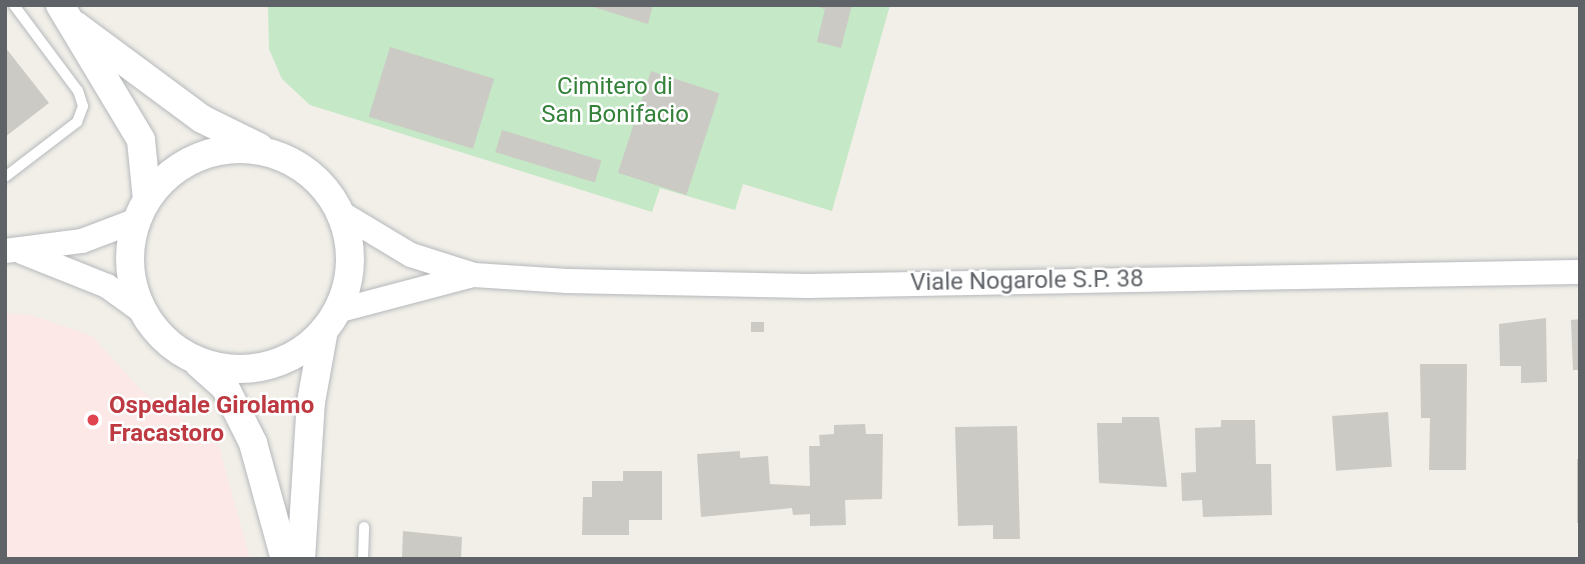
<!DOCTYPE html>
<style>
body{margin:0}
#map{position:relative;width:1585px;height:564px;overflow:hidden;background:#f1efe8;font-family:Roboto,sans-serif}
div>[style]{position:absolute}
.medical>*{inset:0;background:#fce8e6}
.green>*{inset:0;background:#c5e8c6}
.building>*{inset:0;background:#cccac5;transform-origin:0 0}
.roads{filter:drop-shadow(0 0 2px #b5b8bc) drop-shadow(0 0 2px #b5b8bc)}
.service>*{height:10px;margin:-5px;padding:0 5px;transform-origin:5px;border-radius:5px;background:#fff}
.tertiary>*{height:24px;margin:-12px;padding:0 12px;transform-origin:12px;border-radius:12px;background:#fff}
.secondary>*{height:28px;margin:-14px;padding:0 14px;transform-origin:14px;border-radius:14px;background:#fff}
.secondary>.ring{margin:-14px;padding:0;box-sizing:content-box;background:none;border:28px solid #fff;border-radius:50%}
.dots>*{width:19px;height:19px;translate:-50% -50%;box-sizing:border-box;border:4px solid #fff;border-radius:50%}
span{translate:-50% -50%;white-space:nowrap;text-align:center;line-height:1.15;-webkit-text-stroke:5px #fff;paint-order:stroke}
.park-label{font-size:24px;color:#34823a}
.street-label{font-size:24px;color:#5f6368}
.health-label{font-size:24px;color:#be3a42;font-weight:700}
.left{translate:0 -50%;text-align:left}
.frame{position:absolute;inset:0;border:7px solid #5f6368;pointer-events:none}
</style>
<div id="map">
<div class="medical">
<i style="clip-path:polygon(5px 313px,31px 315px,92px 336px,144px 393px,219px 446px,250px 559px,5px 559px)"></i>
</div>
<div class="green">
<i style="clip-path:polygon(268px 5px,890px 5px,832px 211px,743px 184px,735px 210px,660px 188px,652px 212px,310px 105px,282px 79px,269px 49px)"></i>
</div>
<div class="building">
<i style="clip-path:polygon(587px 5px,653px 5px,648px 24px)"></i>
<i style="clip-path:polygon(814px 5px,852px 5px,841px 48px,817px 42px,825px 9px)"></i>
<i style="clip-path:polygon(5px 47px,49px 103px,5px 137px)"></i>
<i style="left:390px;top:47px;width:109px;height:73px;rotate:17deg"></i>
<i style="left:651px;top:71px;width:72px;height:107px;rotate:18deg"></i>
<i style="left:502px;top:130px;width:104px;height:23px;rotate:17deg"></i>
<i style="clip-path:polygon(1546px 318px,1547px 382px,1521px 383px,1521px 366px,1500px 366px,1499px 324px)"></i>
<i style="clip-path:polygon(1580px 319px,1580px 370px,1573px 370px,1571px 320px)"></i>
<i style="left:751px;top:322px;width:13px;height:10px"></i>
<i style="clip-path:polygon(1420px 364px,1467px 364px,1466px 470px,1429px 470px,1430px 418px,1421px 418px)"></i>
<i style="left:1388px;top:412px;width:55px;height:56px;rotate:86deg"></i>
<i style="clip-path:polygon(1122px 417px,1159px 417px,1167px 487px,1099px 483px,1097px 423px,1122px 423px)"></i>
<i style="clip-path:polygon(1221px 420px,1255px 420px,1256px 464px,1271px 464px,1272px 515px,1203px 517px,1202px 500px,1182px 501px,1181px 473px,1196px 472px,1195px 428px,1221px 427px)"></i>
<i style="clip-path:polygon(865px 424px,866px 434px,883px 434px,882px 499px,845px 500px,846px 525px,810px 526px,810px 514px,793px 515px,792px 508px,701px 517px,697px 454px,740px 451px,740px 458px,768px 456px,770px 484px,810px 486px,809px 446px,820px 446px,819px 435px,834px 434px,834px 425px)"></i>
<i style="clip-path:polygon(1017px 426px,1020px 539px,993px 539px,993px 525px,958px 526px,955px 427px)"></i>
<i style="left:1577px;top:459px;width:3px;height:64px"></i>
<i style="clip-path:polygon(623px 471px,662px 471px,662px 520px,629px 520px,629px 535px,582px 535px,583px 497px,592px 497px,592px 481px,623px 481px)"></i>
<i style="clip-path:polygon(403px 531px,462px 537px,461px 559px,402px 559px)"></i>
</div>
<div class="roads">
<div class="service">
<i style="left:5px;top:177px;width:91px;rotate:-37.4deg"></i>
<i style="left:77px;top:122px;width:17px;rotate:-69deg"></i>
<i style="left:83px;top:106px;width:16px;rotate:-108deg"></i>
<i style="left:78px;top:91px;width:107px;rotate:-126.7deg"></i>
<i style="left:363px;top:559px;width:32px;rotate:-88deg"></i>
</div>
<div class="tertiary">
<i style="left:341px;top:213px;width:82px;rotate:31deg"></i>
<i style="left:411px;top:255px;width:66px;rotate:17.6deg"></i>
<i style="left:474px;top:275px;width:93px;rotate:3.7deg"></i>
<i style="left:567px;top:281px;width:240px;rotate:1.2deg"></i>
<i style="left:807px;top:286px;width:773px;rotate:-1.04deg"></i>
<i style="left:5px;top:251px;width:78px;rotate:-7.4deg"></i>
<i style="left:82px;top:241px;width:59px;rotate:-20.9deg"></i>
<i style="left:22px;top:252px;width:92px;rotate:21.8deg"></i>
<i style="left:107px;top:286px;width:44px;rotate:35.8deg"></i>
<i style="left:337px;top:311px;width:141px;rotate:-14.8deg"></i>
</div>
<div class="secondary">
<i style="left:60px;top:5px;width:157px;rotate:59deg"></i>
<i style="left:141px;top:140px;width:60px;rotate:84.3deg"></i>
<i style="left:75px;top:25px;width:158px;rotate:36.5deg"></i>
<i style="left:202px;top:119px;width:64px;rotate:26.2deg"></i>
<i class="ring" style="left:130px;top:149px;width:192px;height:192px"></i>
<i style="left:198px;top:363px;width:36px;rotate:42deg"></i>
<i style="left:225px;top:387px;width:63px;rotate:63.4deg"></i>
<i style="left:253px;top:443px;width:120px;rotate:74.6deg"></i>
<i style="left:301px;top:559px;width:157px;rotate:-86.4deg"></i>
<i style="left:311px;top:402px;width:73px;rotate:-79.8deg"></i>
</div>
</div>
<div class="dots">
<i style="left:93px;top:420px;background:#e0444e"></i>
</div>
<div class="park-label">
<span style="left:615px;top:101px">Cimitero di<br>San Bonifacio</span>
</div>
<div class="street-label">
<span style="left:1027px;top:281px;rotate:-1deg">Viale Nogarole S.P. 38</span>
</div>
<div class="health-label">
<span class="left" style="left:109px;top:420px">Ospedale Girolamo<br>Fracastoro</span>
</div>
<div class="frame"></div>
</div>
